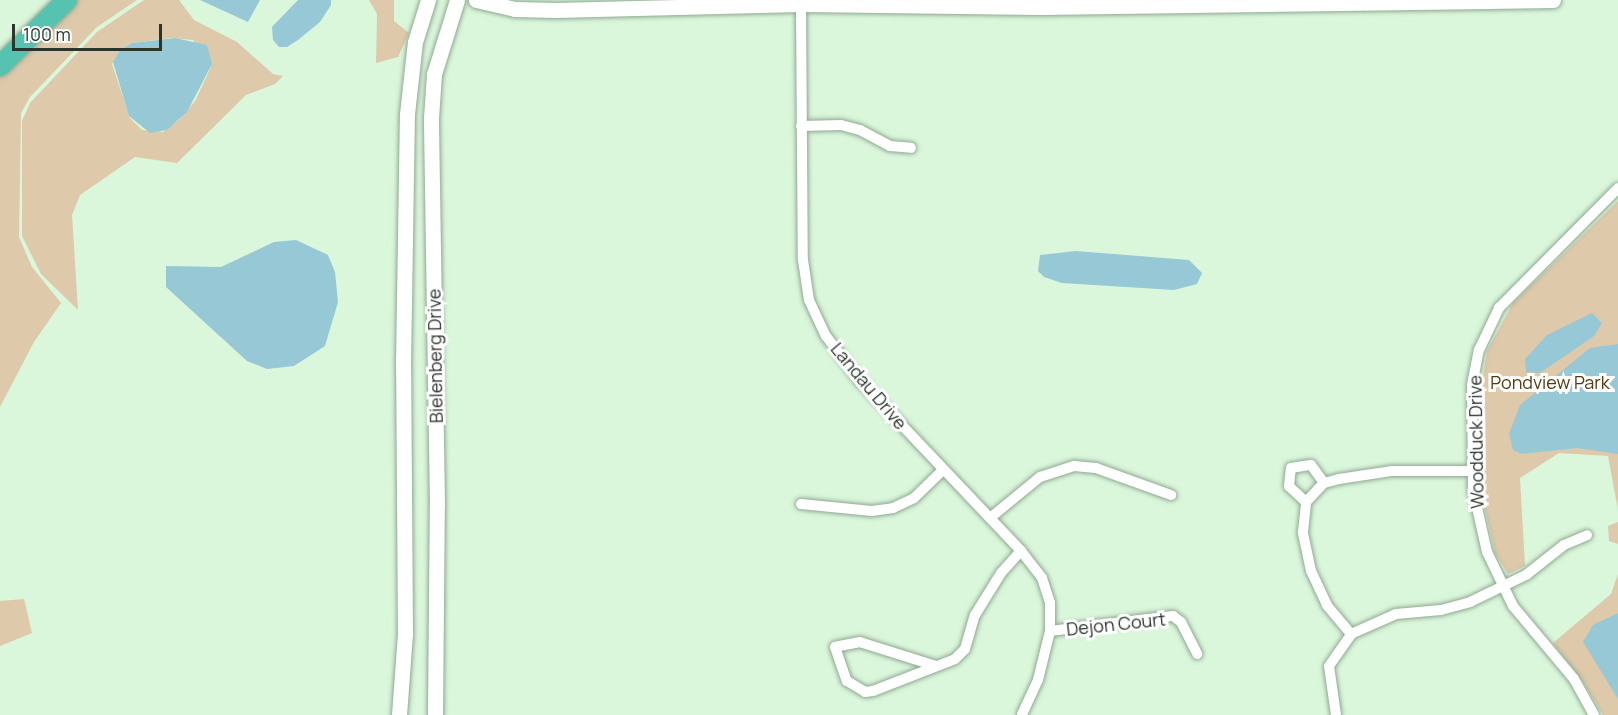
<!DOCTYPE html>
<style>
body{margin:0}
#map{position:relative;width:1618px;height:715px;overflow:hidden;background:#daf6db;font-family:Manrope,sans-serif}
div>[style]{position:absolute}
.green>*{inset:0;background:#dec9aa}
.water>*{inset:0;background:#97c8d5}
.roads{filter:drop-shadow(0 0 2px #90aa92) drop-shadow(0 0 2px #90aa92)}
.street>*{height:10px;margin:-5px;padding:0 5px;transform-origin:5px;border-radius:5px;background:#fff}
.secondary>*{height:15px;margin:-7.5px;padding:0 7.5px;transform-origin:7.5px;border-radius:7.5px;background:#fff}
.highway>*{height:20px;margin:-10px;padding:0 10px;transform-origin:10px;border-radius:10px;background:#56c2b0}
span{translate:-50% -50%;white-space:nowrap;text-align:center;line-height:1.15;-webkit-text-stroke:6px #fff;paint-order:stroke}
.street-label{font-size:18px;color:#2a352b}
.park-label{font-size:18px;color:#533a0e}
.scale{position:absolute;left:12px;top:24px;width:150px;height:27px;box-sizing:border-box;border:3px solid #2a352b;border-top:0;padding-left:8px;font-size:18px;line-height:21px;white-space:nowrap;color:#2a352b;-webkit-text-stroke:4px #fff;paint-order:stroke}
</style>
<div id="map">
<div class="green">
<i style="clip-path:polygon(76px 0,137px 0,97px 27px,30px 97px,21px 113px,19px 237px,32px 267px,61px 303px,34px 342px,0 407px,0 75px)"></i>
<i style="clip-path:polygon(evenodd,144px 0,179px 0,194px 20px,237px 42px,273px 74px,283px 76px,275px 84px,246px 95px,177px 163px,135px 157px,80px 195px,72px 215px,78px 310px,41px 274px,22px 236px,22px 121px,30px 103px,97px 32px,144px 0,171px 38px,193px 40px,211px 67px,195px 101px,180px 119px,163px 132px,142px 130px,130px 118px,112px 64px,120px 50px,132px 43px,171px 38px)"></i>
<i style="clip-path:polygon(369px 0,394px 0,394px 21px,409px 33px,398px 57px,376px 63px,377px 14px)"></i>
<i style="clip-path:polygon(1618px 201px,1618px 510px,1608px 456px,1559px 453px,1520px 478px,1525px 566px,1508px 574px,1495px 553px,1481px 491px,1481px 389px,1487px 351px,1513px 303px)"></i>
<i style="clip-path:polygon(1618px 522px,1618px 544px,1609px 541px,1608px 526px)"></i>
<i style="clip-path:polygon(1618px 574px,1618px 715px,1603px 715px,1583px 682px,1553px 643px,1611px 594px)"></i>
<i style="clip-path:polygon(24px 599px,32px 633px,0 646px,0 601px)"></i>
</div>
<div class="water">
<i style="clip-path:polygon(200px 0,260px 0,248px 22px)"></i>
<i style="clip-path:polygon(298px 0,331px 0,331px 5px,320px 22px,298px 40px,287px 47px,279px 47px,273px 40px,272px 27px)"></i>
<i style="clip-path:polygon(175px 38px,207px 45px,212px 64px,187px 112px,167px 130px,150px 133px,129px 116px,113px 62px,120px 50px,132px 43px)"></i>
<i style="clip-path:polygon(296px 240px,328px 255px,335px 272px,338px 302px,325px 346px,294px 366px,267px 369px,247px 361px,166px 287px,166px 266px,221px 267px,274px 242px)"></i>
<i style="clip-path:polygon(1076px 251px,1189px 260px,1202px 273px,1197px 284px,1174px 290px,1062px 283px,1044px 277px,1038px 271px,1040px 255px)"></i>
<i style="clip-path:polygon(1592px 313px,1602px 323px,1594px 336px,1540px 373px,1526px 372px,1525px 359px,1547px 335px)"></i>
<i style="clip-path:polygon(1618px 344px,1618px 454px,1577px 448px,1521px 454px,1513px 450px,1509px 434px,1520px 405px,1590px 348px)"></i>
<i style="clip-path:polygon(1618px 613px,1618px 699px,1583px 642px,1593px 625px)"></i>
</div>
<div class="roads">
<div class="street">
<i style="left:801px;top:4px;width:256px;rotate:89.6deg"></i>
<i style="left:803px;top:260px;width:40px;rotate:81.5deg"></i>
<i style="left:809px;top:300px;width:40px;rotate:65deg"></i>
<i style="left:826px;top:336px;width:55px;rotate:53.1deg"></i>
<i style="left:859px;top:380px;width:236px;rotate:46.5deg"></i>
<i style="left:1021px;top:551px;width:34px;rotate:52deg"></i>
<i style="left:1042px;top:578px;width:26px;rotate:72deg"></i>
<i style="left:1050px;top:603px;width:28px;rotate:90deg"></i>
<i style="left:1050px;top:631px;width:50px;rotate:103.8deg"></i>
<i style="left:1038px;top:680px;width:38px;rotate:115deg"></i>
<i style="left:801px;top:126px;width:40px;rotate:-1.4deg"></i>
<i style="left:841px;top:125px;width:20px;rotate:15deg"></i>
<i style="left:860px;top:130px;width:34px;rotate:28deg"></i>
<i style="left:890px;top:146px;width:21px;rotate:5deg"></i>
<i style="left:1306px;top:502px;width:23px;rotate:-137deg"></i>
<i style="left:1289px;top:486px;width:18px;rotate:-84deg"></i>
<i style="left:1291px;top:468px;width:20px;rotate:-9deg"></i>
<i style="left:1311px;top:465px;width:22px;rotate:54deg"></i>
<i style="left:801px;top:504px;width:71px;rotate:5.6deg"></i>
<i style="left:872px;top:511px;width:21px;rotate:-8deg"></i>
<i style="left:893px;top:508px;width:23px;rotate:-25deg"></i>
<i style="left:914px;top:498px;width:40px;rotate:-44deg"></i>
<i style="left:990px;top:518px;width:65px;rotate:-39.4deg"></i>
<i style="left:1040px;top:477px;width:36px;rotate:-18deg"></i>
<i style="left:1074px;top:466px;width:22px;rotate:5deg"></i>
<i style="left:1096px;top:468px;width:80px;rotate:19.8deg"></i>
<i style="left:1050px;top:631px;width:124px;rotate:-7deg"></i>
<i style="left:1173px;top:616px;width:10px;rotate:37deg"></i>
<i style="left:1181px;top:622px;width:36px;rotate:63deg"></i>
<i style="left:1351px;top:634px;width:38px;rotate:-130deg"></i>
<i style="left:1327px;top:605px;width:38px;rotate:-115deg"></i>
<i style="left:1311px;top:571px;width:40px;rotate:-102deg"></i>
<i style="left:1303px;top:532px;width:30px;rotate:-84deg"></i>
<i style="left:1306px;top:502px;width:26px;rotate:-47deg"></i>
<i style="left:1324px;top:483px;width:16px;rotate:-15deg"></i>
<i style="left:1339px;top:479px;width:54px;rotate:-8.6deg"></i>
<i style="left:1392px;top:471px;width:81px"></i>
<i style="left:936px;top:666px;width:80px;rotate:-162.5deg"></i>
<i style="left:860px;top:642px;width:25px;rotate:169deg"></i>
<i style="left:835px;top:647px;width:36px;rotate:71deg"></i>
<i style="left:847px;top:681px;width:21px;rotate:31deg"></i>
<i style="left:865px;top:692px;width:8px;rotate:-7deg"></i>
<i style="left:873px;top:691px;width:88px;rotate:-21.3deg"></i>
<i style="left:955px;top:659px;width:14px;rotate:-45deg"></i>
<i style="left:965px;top:649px;width:35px;rotate:-74deg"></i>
<i style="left:975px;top:615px;width:49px;rotate:-58.2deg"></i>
<i style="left:1001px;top:573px;width:30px;rotate:-48deg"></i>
<i style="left:1336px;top:715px;width:49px;rotate:-98.1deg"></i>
<i style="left:1329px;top:666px;width:39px;rotate:-55deg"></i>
<i style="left:1351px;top:634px;width:49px;rotate:-24deg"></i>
<i style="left:1396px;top:614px;width:45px;rotate:-5.1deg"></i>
<i style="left:1441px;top:610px;width:30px;rotate:-15deg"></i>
<i style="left:1470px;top:602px;width:62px;rotate:-25.7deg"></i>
<i style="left:1526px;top:575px;width:48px;rotate:-38.3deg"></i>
<i style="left:1564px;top:545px;width:25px;rotate:-23deg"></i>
<i style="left:1594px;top:715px;width:41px;rotate:-119.1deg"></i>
<i style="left:1574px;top:679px;width:95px;rotate:-129.9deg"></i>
<i style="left:1513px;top:606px;width:60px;rotate:-115.7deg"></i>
<i style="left:1487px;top:552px;width:64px;rotate:-102.7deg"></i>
<i style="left:1473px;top:490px;width:105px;rotate:-90.5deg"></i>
<i style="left:1472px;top:385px;width:36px;rotate:-79deg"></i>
<i style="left:1479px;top:350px;width:47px;rotate:-64.5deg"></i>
<i style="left:1499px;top:308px;width:169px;rotate:-45.2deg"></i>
</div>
<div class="secondary">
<i style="left:476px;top:0;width:40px;rotate:13deg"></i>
<i style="left:515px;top:9px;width:40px;rotate:1.4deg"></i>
<i style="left:555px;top:10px;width:246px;rotate:-1.4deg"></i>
<i style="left:801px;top:4px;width:240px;rotate:0.7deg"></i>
<i style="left:1041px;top:7px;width:512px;rotate:-0.78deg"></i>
<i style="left:399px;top:715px;width:81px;rotate:-85.8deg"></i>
<i style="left:405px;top:634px;width:269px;rotate:-90.4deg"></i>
<i style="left:403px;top:365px;width:251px;rotate:-89.1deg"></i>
<i style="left:407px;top:114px;width:72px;rotate:-83.7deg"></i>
<i style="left:415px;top:42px;width:44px;rotate:-72.8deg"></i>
<i style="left:435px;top:715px;width:210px;rotate:-89.5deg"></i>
<i style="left:437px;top:505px;width:387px;rotate:-90.9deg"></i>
<i style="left:431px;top:118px;width:44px;rotate:-86.1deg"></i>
<i style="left:434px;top:74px;width:77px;rotate:-72.7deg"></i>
</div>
<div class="highway">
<i style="left:0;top:66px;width:94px;rotate:-44.6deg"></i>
</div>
</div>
<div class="street-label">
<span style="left:435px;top:356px;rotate:-91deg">Bielenberg Drive</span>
<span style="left:869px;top:386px;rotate:50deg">Landau Drive</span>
<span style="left:1476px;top:442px;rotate:-91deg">Woodduck Drive</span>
<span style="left:1116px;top:624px;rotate:-6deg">Dejon Court</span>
</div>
<div class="park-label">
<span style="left:1550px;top:382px">Pondview Park</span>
</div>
<div class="scale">100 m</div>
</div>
